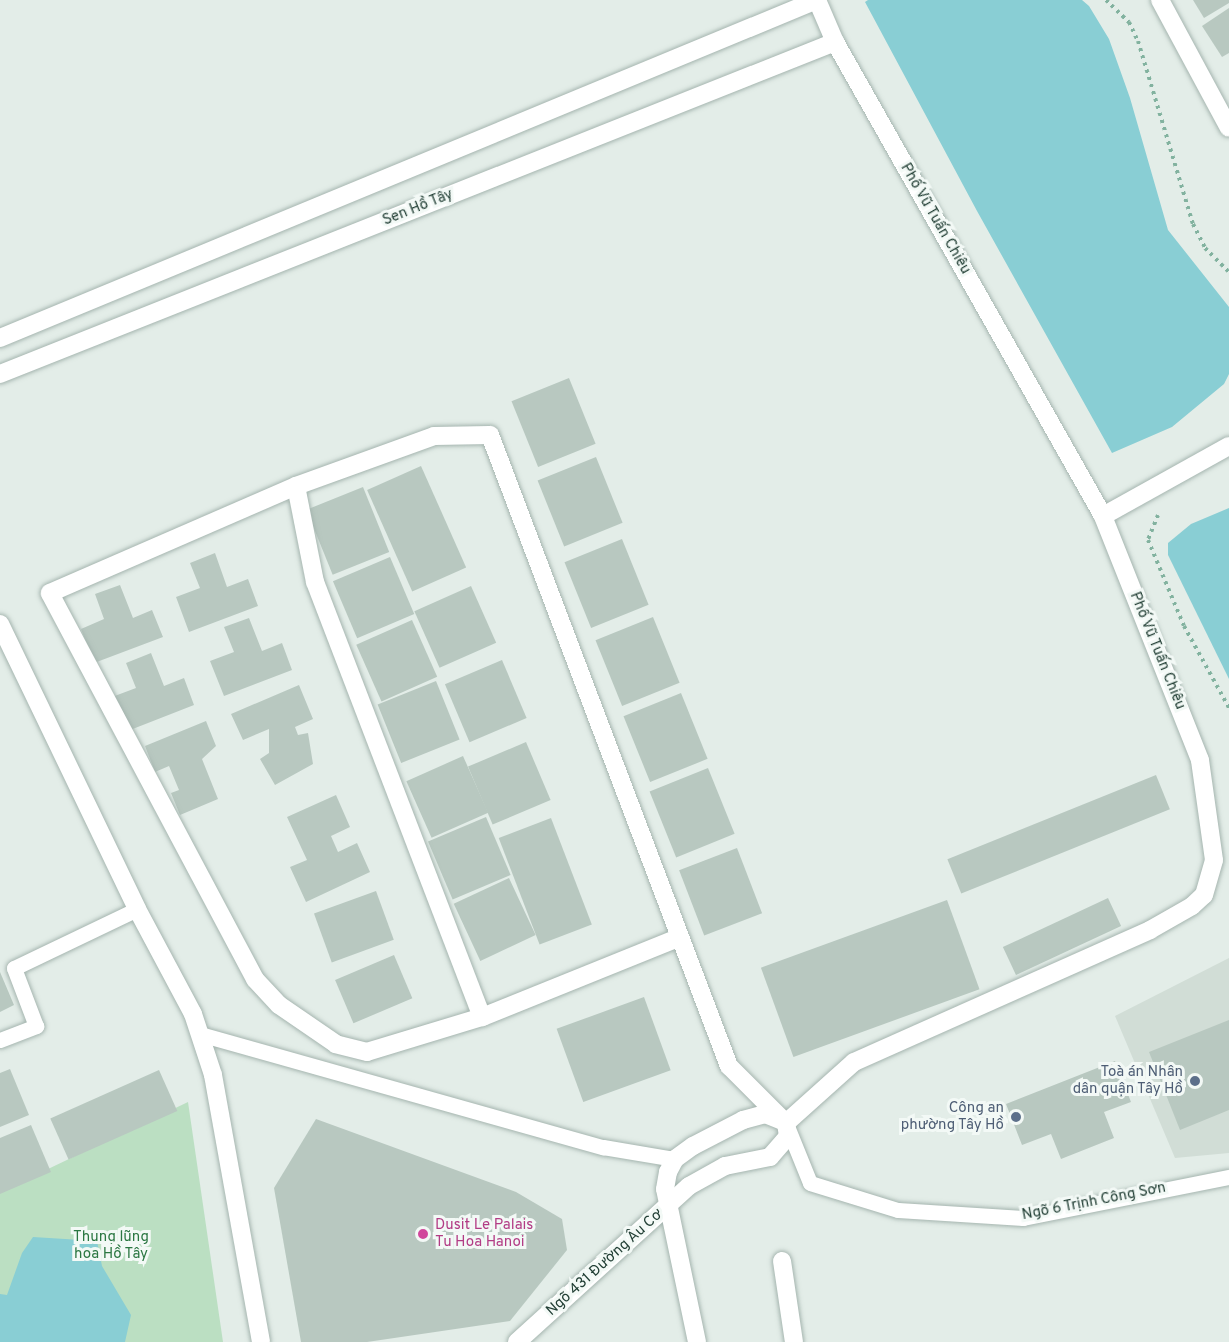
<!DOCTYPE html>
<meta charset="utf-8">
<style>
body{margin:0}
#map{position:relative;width:1229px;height:1342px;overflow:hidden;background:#e3ede8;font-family:Overpass,sans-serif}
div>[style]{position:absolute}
.built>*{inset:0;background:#d1ddd6}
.green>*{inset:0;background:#bbdfc2}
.water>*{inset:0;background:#89ced4}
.building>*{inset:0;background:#b8c8c0;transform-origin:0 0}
.path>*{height:4px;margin-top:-2px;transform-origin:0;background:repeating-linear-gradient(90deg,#82b29f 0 3px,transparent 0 7.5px)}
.roads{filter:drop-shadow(0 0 2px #a5b5af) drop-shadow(0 0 2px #a5b5af)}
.service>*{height:15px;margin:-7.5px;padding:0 7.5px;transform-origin:7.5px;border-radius:7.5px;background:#fff}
.minor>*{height:18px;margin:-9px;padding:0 9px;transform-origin:9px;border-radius:9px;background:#fff}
.dots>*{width:16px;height:16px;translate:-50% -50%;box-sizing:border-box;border:3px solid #f3f9f6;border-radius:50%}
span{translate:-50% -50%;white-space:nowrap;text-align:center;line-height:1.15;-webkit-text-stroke:6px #f3f9f6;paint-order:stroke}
.street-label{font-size:15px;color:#223f35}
.service-label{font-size:15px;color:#4e5e75}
.right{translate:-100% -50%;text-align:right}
.hotel-label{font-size:15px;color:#b23c85}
.left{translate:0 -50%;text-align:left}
.park-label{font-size:15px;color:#2b7742}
</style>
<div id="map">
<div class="built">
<i style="clip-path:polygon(1229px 958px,1229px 1153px,1175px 1158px,1115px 1016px)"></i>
</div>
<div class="green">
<i style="clip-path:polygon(188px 1102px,223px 1342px,0 1342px,0 1192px)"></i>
</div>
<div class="water">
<i style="clip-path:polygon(868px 0,1082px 0,1089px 6px,1109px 39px,1130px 98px,1168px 230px,1229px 307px,1229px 374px,1224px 384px,1172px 427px,1112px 453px,977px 211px,865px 2px)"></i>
<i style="clip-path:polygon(1229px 508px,1229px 679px,1168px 555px,1168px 543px,1191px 524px)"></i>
<i style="clip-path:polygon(33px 1237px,97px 1241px,102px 1266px,131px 1315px,125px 1342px,0 1342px,0 1294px,7px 1295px,22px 1253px)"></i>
</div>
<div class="building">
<i style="clip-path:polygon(1193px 0,1229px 0,1229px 3px,1204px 18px)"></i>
<i style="clip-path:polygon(1229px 8px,1229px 53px,1222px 57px,1202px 26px)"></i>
<i style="left:569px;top:378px;width:71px;height:62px;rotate:68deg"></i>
<i style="left:596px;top:457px;width:71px;height:63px;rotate:68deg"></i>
<i style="left:421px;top:466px;width:111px;height:59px;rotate:66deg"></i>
<i style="left:363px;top:487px;width:70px;height:61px;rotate:68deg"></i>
<i style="left:622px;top:539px;width:71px;height:62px;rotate:68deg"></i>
<i style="clip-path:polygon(215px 553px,227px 587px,248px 579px,258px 606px,189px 632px,176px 597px,200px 588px,190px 563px)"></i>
<i style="left:390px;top:557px;width:62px;height:62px;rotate:67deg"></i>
<i style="clip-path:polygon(120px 585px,133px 618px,152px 610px,163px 637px,94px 663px,81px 629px,104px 619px,95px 594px)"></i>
<i style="left:471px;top:586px;width:62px;height:62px;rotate:66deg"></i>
<i style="left:653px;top:617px;width:71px;height:62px;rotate:68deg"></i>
<i style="clip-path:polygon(249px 618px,262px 651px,282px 643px,292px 670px,224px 696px,210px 661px,234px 652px,224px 627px)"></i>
<i style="left:412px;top:620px;width:62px;height:61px;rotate:66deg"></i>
<i style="clip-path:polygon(151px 653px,164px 686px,184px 678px,194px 705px,125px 732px,112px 697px,136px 688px,126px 663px)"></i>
<i style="left:502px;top:660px;width:63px;height:62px;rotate:67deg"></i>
<i style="left:436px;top:681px;width:63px;height:63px;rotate:68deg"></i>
<i style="clip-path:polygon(299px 685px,313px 719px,295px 727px,298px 735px,308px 733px,313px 764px,275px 785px,260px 759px,269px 753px,269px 729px,243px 740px,231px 714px)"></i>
<i style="left:681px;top:693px;width:71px;height:62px;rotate:68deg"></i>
<i style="clip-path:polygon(206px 721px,216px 746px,202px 759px,218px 799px,180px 815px,171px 793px,179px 790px,169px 766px,155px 772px,145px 746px)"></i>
<i style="left:526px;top:742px;width:63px;height:63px;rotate:67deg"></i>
<i style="left:463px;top:756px;width:62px;height:62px;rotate:66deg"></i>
<i style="left:708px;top:768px;width:71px;height:63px;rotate:68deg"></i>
<i style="left:1156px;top:775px;width:37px;height:225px;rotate:68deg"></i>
<i style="clip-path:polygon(336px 795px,350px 827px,331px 836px,338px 852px,357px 843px,370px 872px,306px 902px,290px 867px,307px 860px,287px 817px)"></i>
<i style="left:486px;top:817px;width:63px;height:63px;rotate:67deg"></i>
<i style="left:551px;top:818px;width:114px;height:56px;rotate:69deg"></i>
<i style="left:737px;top:848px;width:70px;height:62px;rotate:69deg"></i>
<i style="left:509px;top:878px;width:63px;height:61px;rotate:65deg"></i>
<i style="left:376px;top:891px;width:52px;height:66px;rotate:70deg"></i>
<i style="left:1108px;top:898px;width:31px;height:116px;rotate:65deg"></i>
<i style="left:947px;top:900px;width:95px;height:198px;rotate:70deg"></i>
<i style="left:394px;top:955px;width:47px;height:64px;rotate:67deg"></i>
<i style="clip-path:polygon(0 972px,14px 1005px,0 1012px)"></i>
<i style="left:644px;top:997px;width:78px;height:93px;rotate:70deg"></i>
<i style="clip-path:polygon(1229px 1020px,1229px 1110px,1180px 1130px,1149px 1052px)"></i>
<i style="clip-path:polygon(1115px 1061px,1131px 1102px,1104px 1112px,1114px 1138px,1061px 1159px,1051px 1134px,1022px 1145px,1006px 1104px)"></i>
<i style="clip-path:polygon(10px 1069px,29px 1115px,0 1127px,0 1073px)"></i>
<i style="left:159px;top:1070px;width:45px;height:119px;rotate:66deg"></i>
<i style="clip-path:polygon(316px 1119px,516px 1192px,562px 1219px,567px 1250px,510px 1321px,367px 1342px,301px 1342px,274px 1188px)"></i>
<i style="clip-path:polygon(31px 1125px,51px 1172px,0 1194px,0 1138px)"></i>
</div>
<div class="path">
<i style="left:1106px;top:0;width:32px;rotate:44deg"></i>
<i style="left:1129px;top:22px;width:21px;rotate:65deg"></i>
<i style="left:1138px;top:41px;width:191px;rotate:73.3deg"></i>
<i style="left:1193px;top:224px;width:27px;rotate:63deg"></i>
<i style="left:1205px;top:248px;width:34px;rotate:45deg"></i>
<i style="left:1158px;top:515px;width:27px;rotate:112deg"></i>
<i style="left:1148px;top:540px;width:93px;rotate:67.3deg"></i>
<i style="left:1184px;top:626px;width:94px;rotate:61.2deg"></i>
</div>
<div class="roads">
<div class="service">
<i style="left:200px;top:1034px;width:419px;rotate:15.7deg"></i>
<i style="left:603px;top:1147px;width:73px;rotate:9.5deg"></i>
<i style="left:0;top:1040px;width:39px;rotate:-21deg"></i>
<i style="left:36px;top:1026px;width:62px;rotate:-110.8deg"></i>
<i style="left:14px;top:968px;width:136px;rotate:-25.6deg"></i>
<i style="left:787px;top:1126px;width:61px;rotate:68deg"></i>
<i style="left:810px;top:1183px;width:92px;rotate:17.1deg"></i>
<i style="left:898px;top:1210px;width:125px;rotate:3.7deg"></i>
<i style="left:1023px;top:1218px;width:210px;rotate:-11.3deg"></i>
</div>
<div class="minor">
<i style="left:1160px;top:0;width:145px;rotate:61.7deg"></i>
<i style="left:0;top:338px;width:884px;rotate:-22.48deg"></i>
<i style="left:0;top:374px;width:899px;rotate:-21.68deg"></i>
<i style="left:296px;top:486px;width:98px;rotate:78.8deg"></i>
<i style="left:315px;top:582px;width:466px;rotate:69deg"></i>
<i style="left:1103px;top:516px;width:144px;rotate:-29.1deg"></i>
<i style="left:0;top:624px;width:316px;rotate:64.3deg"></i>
<i style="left:137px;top:909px;width:119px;rotate:61.9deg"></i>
<i style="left:193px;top:1014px;width:64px;rotate:71.8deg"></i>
<i style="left:213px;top:1075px;width:271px;rotate:79.8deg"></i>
<i style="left:678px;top:938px;width:211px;rotate:158deg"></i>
<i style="left:482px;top:1017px;width:120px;rotate:163.1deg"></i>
<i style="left:367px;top:1052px;width:32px;rotate:-166deg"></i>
<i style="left:336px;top:1044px;width:69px;rotate:-145.6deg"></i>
<i style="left:279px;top:1005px;width:35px;rotate:-133deg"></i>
<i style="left:255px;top:979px;width:437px;rotate:-118deg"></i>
<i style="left:50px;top:593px;width:268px;rotate:-23.5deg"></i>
<i style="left:296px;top:486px;width:147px;rotate:-19.9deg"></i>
<i style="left:434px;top:436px;width:56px;rotate:-1deg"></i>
<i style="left:490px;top:435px;width:675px;rotate:69.26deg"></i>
<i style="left:729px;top:1066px;width:81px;rotate:45deg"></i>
<i style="left:786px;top:1123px;width:91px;rotate:-41.9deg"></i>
<i style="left:854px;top:1062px;width:324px;rotate:-24deg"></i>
<i style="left:1150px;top:930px;width:48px;rotate:-29.7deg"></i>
<i style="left:1192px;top:906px;width:16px;rotate:-43deg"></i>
<i style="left:1204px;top:895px;width:36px;rotate:-74deg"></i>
<i style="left:1214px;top:860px;width:101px;rotate:-98deg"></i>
<i style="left:1200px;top:760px;width:263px;rotate:-111.7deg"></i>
<i style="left:1103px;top:516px;width:545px;rotate:-119.48deg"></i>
<i style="left:835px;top:42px;width:46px;rotate:-113.2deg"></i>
<i style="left:782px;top:1261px;width:82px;rotate:81.6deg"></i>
<i style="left:517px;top:1342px;width:232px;rotate:-42.2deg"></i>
<i style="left:689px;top:1186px;width:41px;rotate:-29.1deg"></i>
<i style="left:725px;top:1166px;width:46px;rotate:-11.3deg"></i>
<i style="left:770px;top:1157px;width:28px;rotate:-49deg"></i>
<i style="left:788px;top:1136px;width:13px;rotate:-99deg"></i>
<i style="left:697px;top:1342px;width:156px;rotate:-101.8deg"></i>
<i style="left:665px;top:1189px;width:17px;rotate:-80deg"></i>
<i style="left:668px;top:1172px;width:15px;rotate:-62deg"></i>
<i style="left:675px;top:1159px;width:22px;rotate:-36deg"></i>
<i style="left:693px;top:1146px;width:56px;rotate:-27.5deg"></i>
<i style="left:743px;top:1120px;width:23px;rotate:-15deg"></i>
<i style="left:765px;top:1114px;width:18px;rotate:22deg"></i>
</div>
</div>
<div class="dots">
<i style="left:1195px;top:1081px;background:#5c6f8a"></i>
<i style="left:1016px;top:1117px;background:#5c6f8a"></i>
<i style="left:423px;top:1234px;background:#d1479c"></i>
</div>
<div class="street-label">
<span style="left:418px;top:208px;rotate:-22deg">Sen Hồ Tây</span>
<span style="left:935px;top:219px;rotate:60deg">Phố Vũ Tuấn Chiêu</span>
<span style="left:1157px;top:651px;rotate:68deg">Phố Vũ Tuấn Chiêu</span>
<span style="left:1094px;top:1202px;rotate:-11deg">Ngõ 6 Trịnh Công Sơn</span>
<span style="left:605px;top:1263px;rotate:-42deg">Ngõ 431 Đường Âu Cơ</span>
</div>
<div class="service-label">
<span class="right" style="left:1183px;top:1081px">Toà án Nhân<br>dân quận Tây Hồ</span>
<span class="right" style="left:1004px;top:1117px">Công an<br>phường Tây Hồ</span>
</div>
<div class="hotel-label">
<span class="left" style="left:435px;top:1234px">Dusit Le Palais<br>Tu Hoa Hanoi</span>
</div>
<div class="park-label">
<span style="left:111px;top:1246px">Thung lũng<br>hoa Hồ Tây</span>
</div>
</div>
